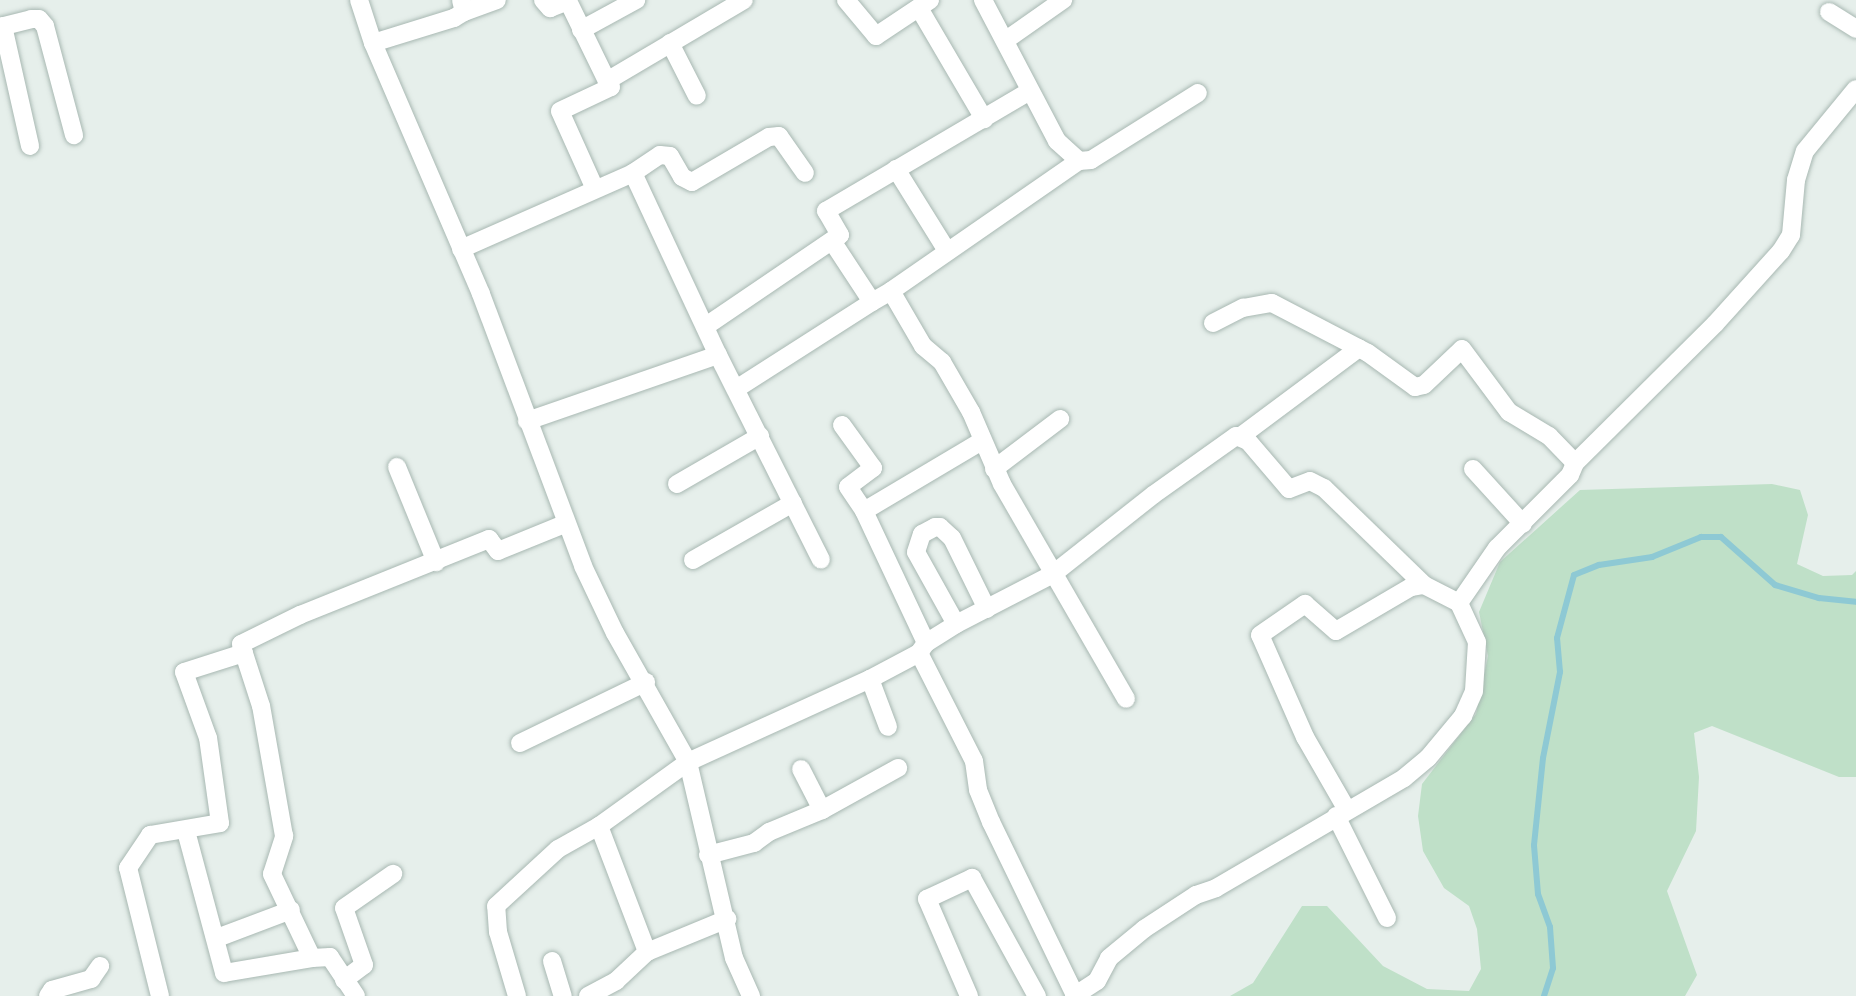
<!DOCTYPE html>
<style>
body{margin:0}
#map{position:relative;width:1856px;height:996px;overflow:hidden;background:#e6efeb;font-family:Arial,sans-serif}
div>[style]{position:absolute}
.green>*{inset:0;background:#bfe0c8}
.stream>*{height:6px;margin:-3px;padding:0 3px;transform-origin:3px;border-radius:3px;background:#8ec9d4}
.roads{filter:drop-shadow(0 0 2px #a8b8b2) drop-shadow(0 0 2px #a8b8b2)}
.street>*{height:18px;margin:-9px;padding:0 9px;transform-origin:9px;border-radius:9px;background:#fff}
span{translate:-50% -50%;white-space:nowrap;text-align:center;line-height:1.15;-webkit-text-stroke:4.5px #f7fbf9;paint-order:stroke}
</style>
<div id="map">
<div class="green">
<i style="clip-path:polygon(1772px 484px,1800px 490px,1808px 515px,1797px 564px,1823px 576px,1852px 575px,1856px 571px,1856px 777px,1839px 777px,1712px 726px,1694px 733px,1699px 777px,1696px 831px,1667px 891px,1697px 975px,1685px 996px,1230px 996px,1253px 983px,1302px 906px,1327px 906px,1383px 966px,1427px 989px,1469px 991px,1481px 969px,1477px 929px,1469px 906px,1444px 888px,1423px 851px,1418px 816px,1422px 784px,1476px 714px,1488px 656px,1479px 612px,1500px 562px,1580px 490px)"></i>
</div>
<div class="stream">
<i style="left:1544px;top:996px;width:29px;rotate:-72deg"></i>
<i style="left:1553px;top:968px;width:41px;rotate:-94.2deg"></i>
<i style="left:1550px;top:927px;width:35px;rotate:-110deg"></i>
<i style="left:1538px;top:894px;width:49px;rotate:-94.7deg"></i>
<i style="left:1534px;top:845px;width:87px;rotate:-84.1deg"></i>
<i style="left:1543px;top:758px;width:88px;rotate:-78.8deg"></i>
<i style="left:1560px;top:672px;width:34px;rotate:-95deg"></i>
<i style="left:1557px;top:638px;width:65px;rotate:-74.9deg"></i>
<i style="left:1574px;top:575px;width:27px;rotate:-22deg"></i>
<i style="left:1599px;top:565px;width:54px;rotate:-8.6deg"></i>
<i style="left:1652px;top:557px;width:53px;rotate:-22.2deg"></i>
<i style="left:1701px;top:537px;width:20px"></i>
<i style="left:1721px;top:537px;width:72px;rotate:41.6deg"></i>
<i style="left:1775px;top:585px;width:46px;rotate:16.5deg"></i>
<i style="left:1819px;top:598px;width:37px;rotate:6deg"></i>
</div>
<div class="roads">
<div class="street">
<i style="left:359px;top:0;width:45px;rotate:72deg"></i>
<i style="left:373px;top:43px;width:273px;rotate:66.7deg"></i>
<i style="left:481px;top:294px;width:290px;rotate:69.4deg"></i>
<i style="left:583px;top:566px;width:74px;rotate:64.5deg"></i>
<i style="left:615px;top:633px;width:148px;rotate:60.5deg"></i>
<i style="left:688px;top:762px;width:201px;rotate:76.8deg"></i>
<i style="left:734px;top:958px;width:42px;rotate:65.9deg"></i>
<i style="left:543px;top:0;width:11px;rotate:49deg"></i>
<i style="left:550px;top:8px;width:19px;rotate:-21deg"></i>
<i style="left:568px;top:1px;width:89px;rotate:64deg"></i>
<i style="left:846px;top:0;width:47px;rotate:50.2deg"></i>
<i style="left:876px;top:36px;width:65px;rotate:-33.7deg"></i>
<i style="left:983px;top:0;width:159px;rotate:62.3deg"></i>
<i style="left:1057px;top:141px;width:30px;rotate:42deg"></i>
<i style="left:1079px;top:161px;width:12px;rotate:-5deg"></i>
<i style="left:1091px;top:160px;width:126px;rotate:-32.1deg"></i>
<i style="left:919px;top:8px;width:129px;rotate:59.6deg"></i>
<i style="left:464px;top:12px;width:35px;rotate:-20deg"></i>
<i style="left:1829px;top:12px;width:32px;rotate:32deg"></i>
<i style="left:3px;top:26px;width:123px;rotate:77.3deg"></i>
<i style="left:0;top:27px;width:32px;rotate:-14deg"></i>
<i style="left:31px;top:19px;width:8px"></i>
<i style="left:39px;top:19px;width:9px;rotate:49deg"></i>
<i style="left:45px;top:26px;width:113px;rotate:75.1deg"></i>
<i style="left:581px;top:30px;width:63px;rotate:-28.6deg"></i>
<i style="left:1006px;top:40px;width:70px;rotate:-35.1deg"></i>
<i style="left:373px;top:43px;width:85px;rotate:-17.2deg"></i>
<i style="left:454px;top:18px;width:12px;rotate:-31deg"></i>
<i style="left:464px;top:12px;width:12px;rotate:-104deg"></i>
<i style="left:670px;top:43px;width:59px;rotate:63deg"></i>
<i style="left:896px;top:169px;width:97px;rotate:58.1deg"></i>
<i style="left:633px;top:173px;width:201px;rotate:65deg"></i>
<i style="left:718px;top:355px;width:229px;rotate:63.3deg"></i>
<i style="left:595px;top:189px;width:85px;rotate:-114.2deg"></i>
<i style="left:560px;top:111px;width:56px;rotate:-25.2deg"></i>
<i style="left:611px;top:87px;width:7px;rotate:-124deg"></i>
<i style="left:607px;top:81px;width:159px;rotate:-30.6deg"></i>
<i style="left:832px;top:241px;width:73px;rotate:56.7deg"></i>
<i style="left:872px;top:302px;width:22px;rotate:-30deg"></i>
<i style="left:891px;top:291px;width:64px;rotate:59.8deg"></i>
<i style="left:923px;top:346px;width:25px;rotate:40deg"></i>
<i style="left:942px;top:362px;width:58px;rotate:59.9deg"></i>
<i style="left:971px;top:412px;width:78px;rotate:66.7deg"></i>
<i style="left:1002px;top:484px;width:248px;rotate:60deg"></i>
<i style="left:461px;top:249px;width:188px;rotate:-23.8deg"></i>
<i style="left:633px;top:173px;width:32px;rotate:-34deg"></i>
<i style="left:660px;top:155px;width:10px;rotate:6deg"></i>
<i style="left:670px;top:156px;width:24px;rotate:60deg"></i>
<i style="left:682px;top:177px;width:11px;rotate:27deg"></i>
<i style="left:692px;top:182px;width:89px;rotate:-30.3deg"></i>
<i style="left:769px;top:137px;width:10px;rotate:-6deg"></i>
<i style="left:779px;top:136px;width:45px;rotate:54.9deg"></i>
<i style="left:891px;top:291px;width:229px;rotate:-34.7deg"></i>
<i style="left:1213px;top:323px;width:34px;rotate:-27deg"></i>
<i style="left:1243px;top:308px;width:29px;rotate:-10deg"></i>
<i style="left:1272px;top:303px;width:108px;rotate:27.5deg"></i>
<i style="left:1368px;top:353px;width:58px;rotate:35.9deg"></i>
<i style="left:1415px;top:387px;width:9px;rotate:-13deg"></i>
<i style="left:1424px;top:385px;width:52px;rotate:-43.5deg"></i>
<i style="left:1462px;top:349px;width:79px;rotate:53.3deg"></i>
<i style="left:1509px;top:412px;width:47px;rotate:31deg"></i>
<i style="left:1549px;top:436px;width:37px;rotate:46deg"></i>
<i style="left:706px;top:326px;width:162px;rotate:-34.2deg"></i>
<i style="left:840px;top:235px;width:28px;rotate:-120deg"></i>
<i style="left:826px;top:211px;width:234px;rotate:-30.5deg"></i>
<i style="left:736px;top:389px;width:161px;rotate:-32.6deg"></i>
<i style="left:527px;top:421px;width:202px;rotate:-19.1deg"></i>
<i style="left:842px;top:425px;width:53px;rotate:54.2deg"></i>
<i style="left:873px;top:468px;width:31px;rotate:143deg"></i>
<i style="left:848px;top:487px;width:29px;rotate:56deg"></i>
<i style="left:864px;top:511px;width:137px;rotate:-30.7deg"></i>
<i style="left:1241px;top:436px;width:147px;rotate:-36.7deg"></i>
<i style="left:397px;top:467px;width:103px;rotate:67.7deg"></i>
<i style="left:994px;top:469px;width:83px;rotate:-37.1deg"></i>
<i style="left:1473px;top:469px;width:74px;rotate:47.7deg"></i>
<i style="left:677px;top:484px;width:96px;rotate:-30deg"></i>
<i style="left:864px;top:511px;width:146px;rotate:64.8deg"></i>
<i style="left:693px;top:560px;width:115px;rotate:-29.7deg"></i>
<i style="left:956px;top:624px;width:82px;rotate:-119.1deg"></i>
<i style="left:916px;top:552px;width:19px;rotate:-72deg"></i>
<i style="left:922px;top:534px;width:15px;rotate:-28deg"></i>
<i style="left:935px;top:527px;width:5px"></i>
<i style="left:940px;top:527px;width:16px;rotate:43deg"></i>
<i style="left:952px;top:538px;width:79px;rotate:63.8deg"></i>
<i style="left:919px;top:653px;width:121px;rotate:63deg"></i>
<i style="left:974px;top:761px;width:29px;rotate:82deg"></i>
<i style="left:978px;top:790px;width:35px;rotate:68deg"></i>
<i style="left:991px;top:822px;width:192px;rotate:64.1deg"></i>
<i style="left:870px;top:679px;width:51px;rotate:69.4deg"></i>
<i style="left:520px;top:743px;width:140px;rotate:-25.8deg"></i>
<i style="left:822px;top:810px;width:87px;rotate:-28.9deg"></i>
<i style="left:1347px;top:810px;width:84px;rotate:-119.9deg"></i>
<i style="left:1305px;top:737px;width:111px;rotate:-113.8deg"></i>
<i style="left:1260px;top:635px;width:55px;rotate:-34.6deg"></i>
<i style="left:1305px;top:604px;width:41px;rotate:41.1deg"></i>
<i style="left:1336px;top:631px;width:87px;rotate:-30.4deg"></i>
<i style="left:1411px;top:587px;width:13px;rotate:-9deg"></i>
<i style="left:1424px;top:585px;width:39px;rotate:27deg"></i>
<i style="left:1336px;top:816px;width:114px;rotate:63.4deg"></i>
<i style="left:599px;top:826px;width:110px;rotate:-35.7deg"></i>
<i style="left:688px;top:762px;width:200px;rotate:-24.5deg"></i>
<i style="left:870px;top:679px;width:55px;rotate:-28deg"></i>
<i style="left:919px;top:653px;width:12px;rotate:-55deg"></i>
<i style="left:926px;top:643px;width:36px;rotate:-32deg"></i>
<i style="left:956px;top:624px;width:109px;rotate:-27.3deg"></i>
<i style="left:1053px;top:574px;width:127px;rotate:-38.3deg"></i>
<i style="left:1153px;top:495px;width:102px;rotate:-35.4deg"></i>
<i style="left:1236px;top:436px;width:13px;rotate:23deg"></i>
<i style="left:1248px;top:441px;width:63px;rotate:49.5deg"></i>
<i style="left:1289px;top:489px;width:22px;rotate:-21deg"></i>
<i style="left:1310px;top:481px;width:16px;rotate:27deg"></i>
<i style="left:1324px;top:488px;width:139px;rotate:44.1deg"></i>
<i style="left:186px;top:831px;width:147px;rotate:75deg"></i>
<i style="left:224px;top:973px;width:89px;rotate:-9.7deg"></i>
<i style="left:708px;top:855px;width:48px;rotate:-14.6deg"></i>
<i style="left:754px;top:843px;width:19px;rotate:-36deg"></i>
<i style="left:769px;top:832px;width:57px;rotate:-22.5deg"></i>
<i style="left:822px;top:810px;width:46px;rotate:-117.1deg"></i>
<i style="left:217px;top:938px;width:79px;rotate:-20.7deg"></i>
<i style="left:552px;top:961px;width:37px;rotate:73deg"></i>
<i style="left:344px;top:980px;width:25px;rotate:-37deg"></i>
<i style="left:364px;top:965px;width:60px;rotate:-109.3deg"></i>
<i style="left:344px;top:908px;width:60px;rotate:-34.8deg"></i>
<i style="left:48px;top:996px;width:7px;rotate:-56deg"></i>
<i style="left:52px;top:990px;width:41px;rotate:-15.8deg"></i>
<i style="left:91px;top:979px;width:16px;rotate:-55deg"></i>
<i style="left:160px;top:996px;width:132px;rotate:-104deg"></i>
<i style="left:128px;top:868px;width:40px;rotate:-56deg"></i>
<i style="left:150px;top:835px;width:71px;rotate:-9.7deg"></i>
<i style="left:220px;top:823px;width:86px;rotate:-98deg"></i>
<i style="left:208px;top:738px;width:70px;rotate:-110deg"></i>
<i style="left:184px;top:672px;width:63px;rotate:-17.6deg"></i>
<i style="left:356px;top:996px;width:47px;rotate:-123.7deg"></i>
<i style="left:330px;top:957px;width:18px;rotate:177deg"></i>
<i style="left:312px;top:958px;width:93px;rotate:-115.5deg"></i>
<i style="left:272px;top:874px;width:40px;rotate:-72deg"></i>
<i style="left:284px;top:836px;width:132px;rotate:-100deg"></i>
<i style="left:261px;top:706px;width:65px;rotate:-107.9deg"></i>
<i style="left:241px;top:644px;width:66px;rotate:-26.2deg"></i>
<i style="left:300px;top:615px;width:204px;rotate:-21.9deg"></i>
<i style="left:489px;top:539px;width:15px;rotate:53deg"></i>
<i style="left:498px;top:551px;width:74px;rotate:-22.1deg"></i>
<i style="left:517px;top:996px;width:67px;rotate:-106.5deg"></i>
<i style="left:498px;top:932px;width:26px;rotate:-94deg"></i>
<i style="left:496px;top:906px;width:84px;rotate:-42.6deg"></i>
<i style="left:558px;top:849px;width:47px;rotate:-29.3deg"></i>
<i style="left:599px;top:826px;width:135px;rotate:69.1deg"></i>
<i style="left:588px;top:996px;width:32px;rotate:-28deg"></i>
<i style="left:616px;top:981px;width:42px;rotate:-43.1deg"></i>
<i style="left:647px;top:952px;width:87px;rotate:-22.4deg"></i>
<i style="left:969px;top:996px;width:106px;rotate:-113.4deg"></i>
<i style="left:927px;top:899px;width:50px;rotate:-25deg"></i>
<i style="left:972px;top:878px;width:135px;rotate:61.2deg"></i>
<i style="left:1074px;top:996px;width:27px;rotate:-33deg"></i>
<i style="left:1097px;top:981px;width:26px;rotate:-62deg"></i>
<i style="left:1109px;top:958px;width:45px;rotate:-39.6deg"></i>
<i style="left:1144px;top:929px;width:62px;rotate:-33.2deg"></i>
<i style="left:1196px;top:895px;width:21px;rotate:-19deg"></i>
<i style="left:1216px;top:888px;width:218px;rotate:-30.3deg"></i>
<i style="left:1404px;top:778px;width:31px;rotate:-40deg"></i>
<i style="left:1428px;top:758px;width:55px;rotate:-50.2deg"></i>
<i style="left:1463px;top:716px;width:27px;rotate:-66deg"></i>
<i style="left:1474px;top:691px;width:49px;rotate:-86.5deg"></i>
<i style="left:1477px;top:642px;width:43px;rotate:-114.8deg"></i>
<i style="left:1459px;top:603px;width:67px;rotate:-55.4deg"></i>
<i style="left:1497px;top:548px;width:103px;rotate:-45deg"></i>
<i style="left:1570px;top:475px;width:13px;rotate:-67deg"></i>
<i style="left:1575px;top:463px;width:197px;rotate:-44.8deg"></i>
<i style="left:1715px;top:324px;width:98px;rotate:-47.9deg"></i>
<i style="left:1781px;top:251px;width:19px;rotate:-58deg"></i>
<i style="left:1791px;top:235px;width:55px;rotate:-84.8deg"></i>
<i style="left:1796px;top:180px;width:30px;rotate:-73deg"></i>
<i style="left:1805px;top:151px;width:80px;rotate:-50.6deg"></i>
</div>
</div>
</div>
